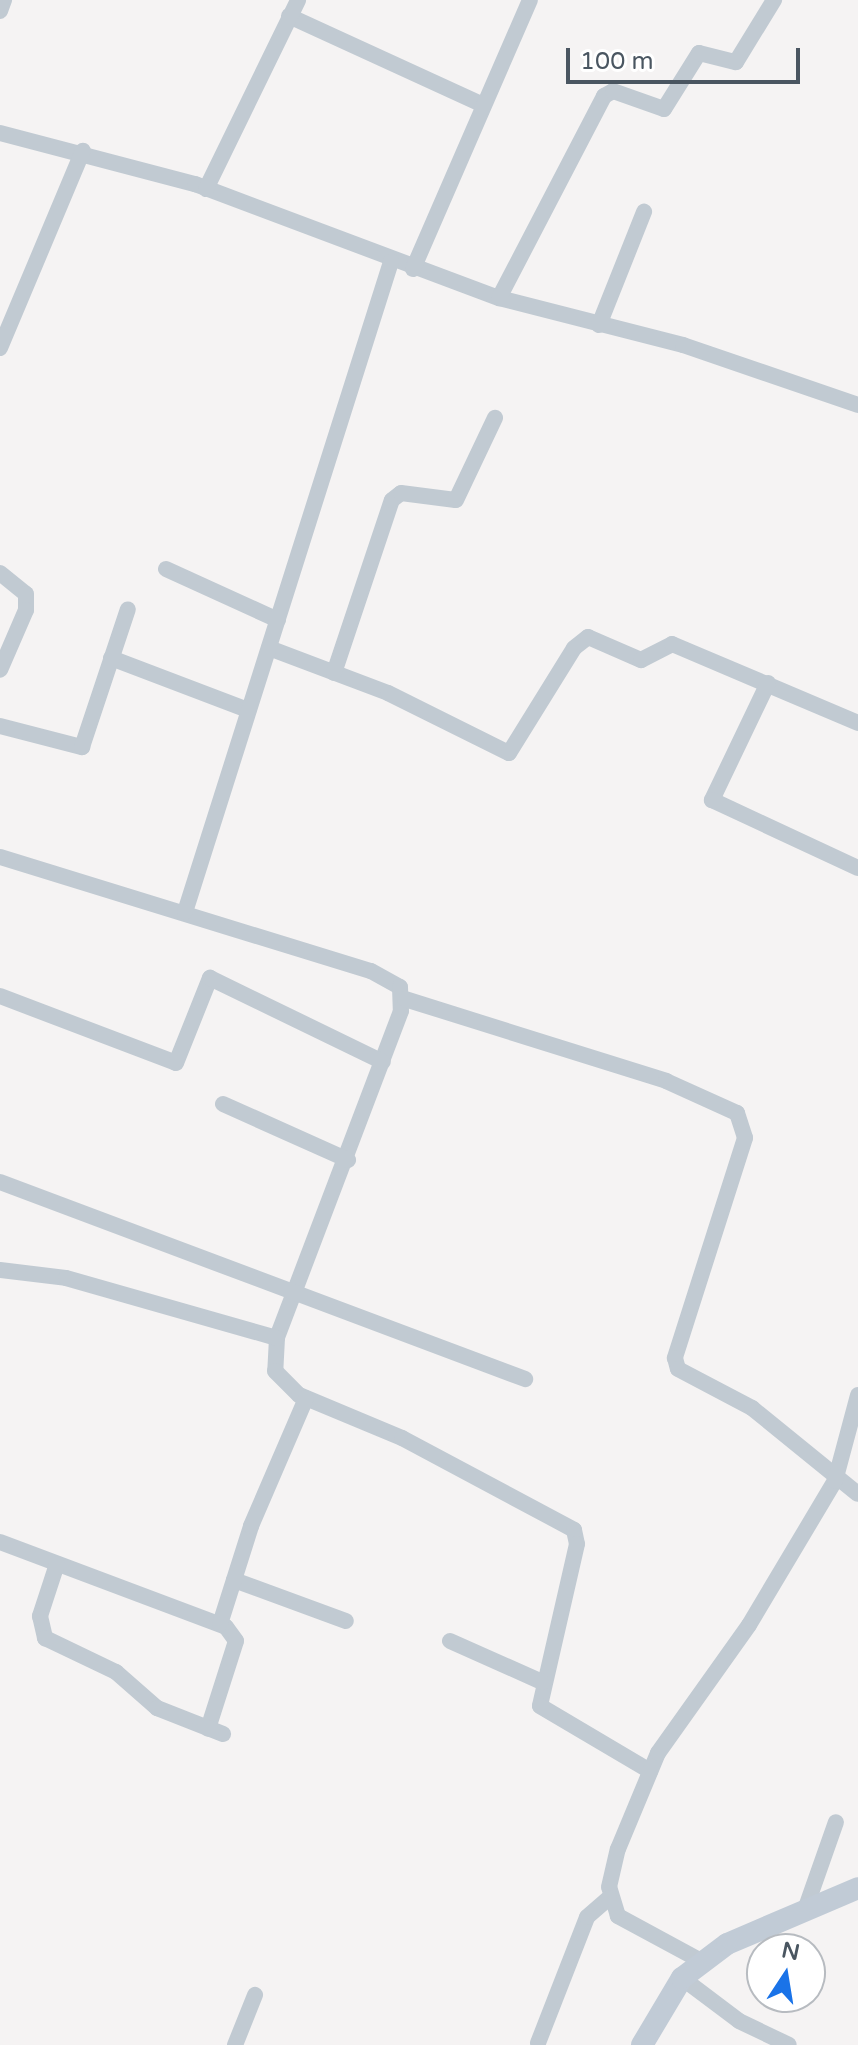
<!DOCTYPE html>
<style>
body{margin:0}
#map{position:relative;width:858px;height:2045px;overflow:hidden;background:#f5f3f3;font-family:"Varela Round",sans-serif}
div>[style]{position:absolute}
.minor>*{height:16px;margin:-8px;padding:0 8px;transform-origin:8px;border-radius:8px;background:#c1cad2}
.secondary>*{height:22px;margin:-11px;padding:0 11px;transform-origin:11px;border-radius:11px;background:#c1cbd6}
span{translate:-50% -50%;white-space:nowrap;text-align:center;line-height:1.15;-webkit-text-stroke:8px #fff;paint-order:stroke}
.north{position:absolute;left:746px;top:1933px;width:80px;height:80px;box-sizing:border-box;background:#fff;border:2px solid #b7bbc0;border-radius:50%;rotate:12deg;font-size:22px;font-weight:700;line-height:32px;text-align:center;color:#4a5661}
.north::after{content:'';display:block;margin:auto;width:28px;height:36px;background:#1a73e8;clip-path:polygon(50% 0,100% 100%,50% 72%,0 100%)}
.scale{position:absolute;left:566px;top:48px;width:234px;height:36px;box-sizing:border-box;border:4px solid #4a5661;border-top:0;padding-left:10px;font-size:24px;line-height:28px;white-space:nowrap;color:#4a5661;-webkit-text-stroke:6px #fff;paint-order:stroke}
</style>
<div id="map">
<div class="minor">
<i style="left:0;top:11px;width:12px;rotate:-70deg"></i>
<i style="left:289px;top:16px;width:213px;rotate:24.6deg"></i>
<i style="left:0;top:133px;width:202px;rotate:14.7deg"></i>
<i style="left:195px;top:184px;width:325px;rotate:20.6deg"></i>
<i style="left:499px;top:298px;width:190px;rotate:14.3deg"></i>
<i style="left:683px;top:345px;width:185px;rotate:18.9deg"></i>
<i style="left:206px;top:189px;width:210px;rotate:-64deg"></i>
<i style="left:413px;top:269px;width:293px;rotate:-66.5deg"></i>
<i style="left:499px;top:298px;width:228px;rotate:-62.5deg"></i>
<i style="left:604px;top:96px;width:10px;rotate:-29deg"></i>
<i style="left:613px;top:91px;width:54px;rotate:19.4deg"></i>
<i style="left:664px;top:109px;width:66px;rotate:-58deg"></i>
<i style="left:699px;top:53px;width:38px;rotate:14deg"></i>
<i style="left:736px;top:62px;width:73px;rotate:-58.5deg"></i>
<i style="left:599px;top:325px;width:122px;rotate:-68.3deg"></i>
<i style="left:0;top:348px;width:214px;rotate:-67.2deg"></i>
<i style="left:166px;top:569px;width:123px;rotate:24.5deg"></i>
<i style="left:0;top:573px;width:33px;rotate:39deg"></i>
<i style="left:26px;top:594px;width:16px;rotate:90deg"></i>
<i style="left:26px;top:610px;width:65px;rotate:113.4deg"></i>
<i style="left:269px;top:648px;width:127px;rotate:20.7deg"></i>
<i style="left:388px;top:693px;width:135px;rotate:26.4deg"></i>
<i style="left:509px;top:753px;width:123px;rotate:-58.2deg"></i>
<i style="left:574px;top:648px;width:18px;rotate:-38deg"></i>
<i style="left:588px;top:637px;width:58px;rotate:23.5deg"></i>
<i style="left:641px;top:660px;width:35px;rotate:-27deg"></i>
<i style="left:672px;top:644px;width:202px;rotate:23deg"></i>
<i style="left:111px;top:658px;width:147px;rotate:20.8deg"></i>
<i style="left:334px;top:673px;width:182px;rotate:-71.5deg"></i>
<i style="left:392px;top:500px;width:11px;rotate:-38deg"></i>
<i style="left:401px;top:493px;width:55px;rotate:7.3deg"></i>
<i style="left:456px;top:500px;width:91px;rotate:-64.6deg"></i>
<i style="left:768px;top:683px;width:130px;rotate:115.6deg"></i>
<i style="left:712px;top:800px;width:161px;rotate:25deg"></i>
<i style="left:0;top:726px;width:85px;rotate:14.4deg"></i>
<i style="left:82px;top:747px;width:145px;rotate:-71.6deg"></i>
<i style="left:0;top:857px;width:388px;rotate:17.1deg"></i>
<i style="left:371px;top:971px;width:33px;rotate:29deg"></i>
<i style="left:400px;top:987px;width:24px;rotate:88deg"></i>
<i style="left:401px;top:1011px;width:350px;rotate:110.8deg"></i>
<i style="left:277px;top:1338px;width:33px;rotate:93deg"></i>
<i style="left:275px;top:1371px;width:34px;rotate:45deg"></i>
<i style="left:299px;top:1395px;width:112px;rotate:22.7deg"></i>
<i style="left:402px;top:1438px;width:195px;rotate:28.1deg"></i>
<i style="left:574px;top:1530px;width:14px;rotate:78deg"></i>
<i style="left:577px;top:1544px;width:166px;rotate:102.9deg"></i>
<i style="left:540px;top:1706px;width:128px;rotate:30.6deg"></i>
<i style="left:185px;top:912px;width:682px;rotate:-72.42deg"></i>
<i style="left:0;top:996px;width:188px;rotate:20.8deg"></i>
<i style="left:176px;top:1063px;width:92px;rotate:-68.2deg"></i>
<i style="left:210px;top:978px;width:192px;rotate:25.9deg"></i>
<i style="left:405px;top:999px;width:274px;rotate:17.4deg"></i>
<i style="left:666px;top:1081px;width:78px;rotate:24.3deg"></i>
<i style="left:737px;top:1113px;width:26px;rotate:72deg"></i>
<i style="left:745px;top:1138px;width:231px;rotate:107.7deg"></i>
<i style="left:675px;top:1358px;width:11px;rotate:75deg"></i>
<i style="left:678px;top:1369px;width:84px;rotate:27.8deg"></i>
<i style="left:752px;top:1408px;width:136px;rotate:39.1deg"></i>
<i style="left:223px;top:1104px;width:137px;rotate:24.1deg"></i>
<i style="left:0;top:1182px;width:561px;rotate:20.57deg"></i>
<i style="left:0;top:1270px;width:66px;rotate:6.9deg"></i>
<i style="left:66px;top:1278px;width:219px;rotate:15.9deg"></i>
<i style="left:0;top:1542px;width:241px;rotate:20.6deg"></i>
<i style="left:226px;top:1627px;width:17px;rotate:54deg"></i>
<i style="left:236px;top:1641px;width:92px;rotate:107.7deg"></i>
<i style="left:57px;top:1564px;width:55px;rotate:108.1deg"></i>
<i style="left:40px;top:1616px;width:23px;rotate:77deg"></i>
<i style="left:45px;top:1638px;width:79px;rotate:25.6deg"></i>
<i style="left:116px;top:1672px;width:55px;rotate:41.3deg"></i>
<i style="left:157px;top:1708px;width:71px;rotate:21.5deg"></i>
<i style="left:234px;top:1580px;width:119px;rotate:20.1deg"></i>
<i style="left:220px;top:1624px;width:103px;rotate:-72.4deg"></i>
<i style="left:251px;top:1526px;width:139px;rotate:-66.7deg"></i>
<i style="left:450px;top:1641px;width:101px;rotate:24deg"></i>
<i style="left:805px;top:1910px;width:93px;rotate:-70.6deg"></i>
<i style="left:703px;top:1962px;width:97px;rotate:-151.6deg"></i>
<i style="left:618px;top:1916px;width:30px;rotate:-107deg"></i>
<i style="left:609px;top:1887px;width:39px;rotate:-77deg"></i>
<i style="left:618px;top:1849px;width:104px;rotate:-67.4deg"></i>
<i style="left:658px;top:1753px;width:157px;rotate:-54.6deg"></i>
<i style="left:749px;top:1625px;width:168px;rotate:-59.2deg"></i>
<i style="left:835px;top:1481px;width:89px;rotate:-75deg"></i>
<i style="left:682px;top:1978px;width:71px;rotate:37deg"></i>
<i style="left:739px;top:2021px;width:55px;rotate:25.6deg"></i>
<i style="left:538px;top:2043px;width:135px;rotate:-68.7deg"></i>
<i style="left:587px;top:1917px;width:29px;rotate:-41deg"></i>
<i style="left:235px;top:2045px;width:54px;rotate:-68.2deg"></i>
</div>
<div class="secondary">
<i style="left:642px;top:2045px;width:78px;rotate:-59.2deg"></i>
<i style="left:682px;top:1978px;width:56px;rotate:-37.1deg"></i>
<i style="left:727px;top:1944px;width:142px;rotate:-23.1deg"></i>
</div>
<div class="north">N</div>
<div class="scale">100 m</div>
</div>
